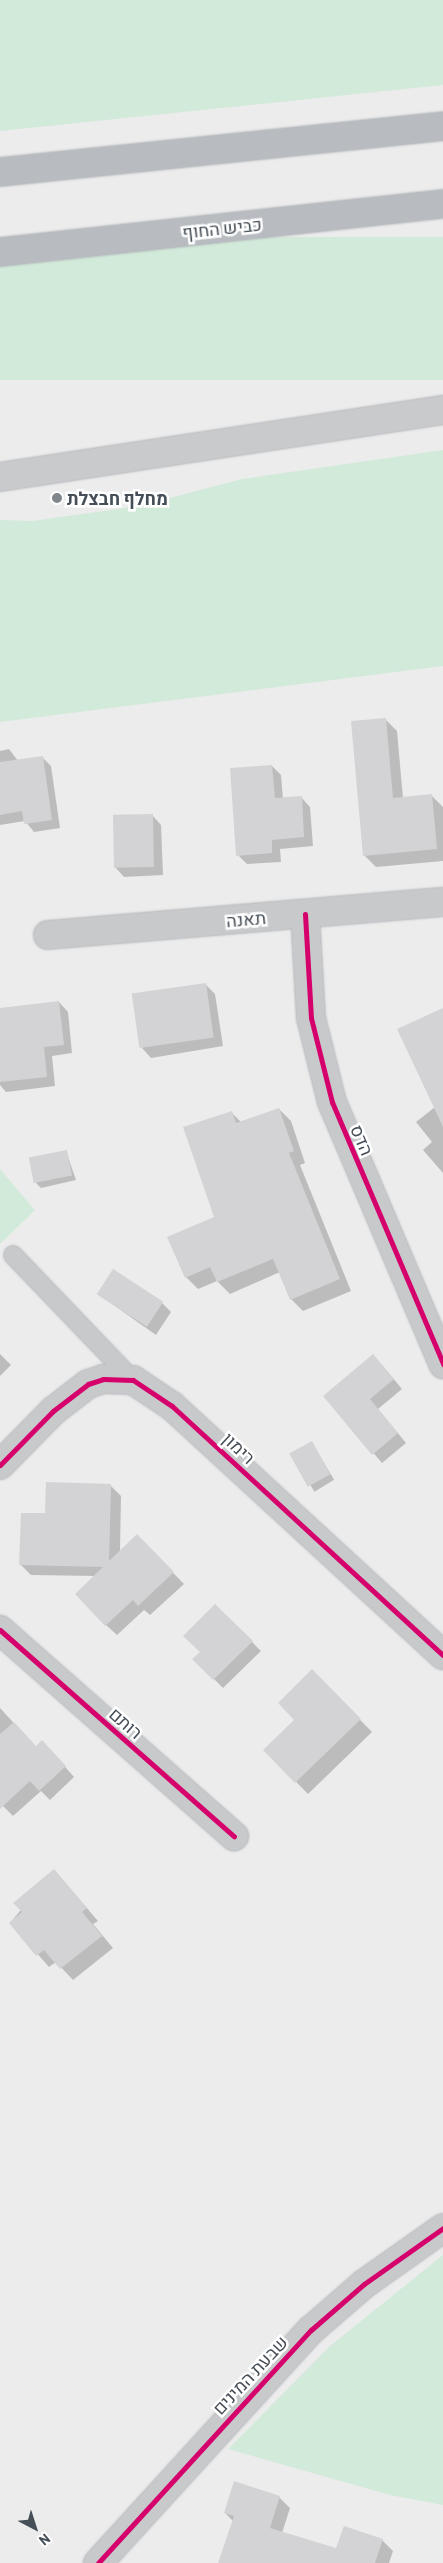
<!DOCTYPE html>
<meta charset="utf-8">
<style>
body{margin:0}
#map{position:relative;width:443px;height:2563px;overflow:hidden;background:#edecec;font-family:Barlow,Heebo,sans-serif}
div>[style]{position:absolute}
.green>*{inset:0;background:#d2eada;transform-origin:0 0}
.shadow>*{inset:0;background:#0003;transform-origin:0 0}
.building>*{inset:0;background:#d3d3d5;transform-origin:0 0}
.roads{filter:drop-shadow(0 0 1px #b2b6ba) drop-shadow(0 0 1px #b2b6ba)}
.lane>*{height:18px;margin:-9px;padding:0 9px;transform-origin:9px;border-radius:9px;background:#c7c9cb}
.street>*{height:28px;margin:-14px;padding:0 14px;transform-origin:14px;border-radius:14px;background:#c7c9cb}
.secondary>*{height:28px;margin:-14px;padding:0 14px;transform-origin:14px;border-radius:14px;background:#c8cacc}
.highway>*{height:28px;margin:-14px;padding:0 14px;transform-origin:14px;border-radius:14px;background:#b8bcc1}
.cycleway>*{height:5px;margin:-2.5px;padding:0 2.5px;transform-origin:2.5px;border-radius:2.5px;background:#d6006c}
.dots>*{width:14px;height:14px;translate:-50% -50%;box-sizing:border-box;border:2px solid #fff;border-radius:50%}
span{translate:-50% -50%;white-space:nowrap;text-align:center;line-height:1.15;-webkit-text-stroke:5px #fff;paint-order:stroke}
.street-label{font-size:18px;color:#464f57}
.poi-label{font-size:18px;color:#464f57;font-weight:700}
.left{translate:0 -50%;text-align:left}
.north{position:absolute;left:10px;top:2503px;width:50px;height:50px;-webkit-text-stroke:4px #fff;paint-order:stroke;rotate:140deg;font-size:14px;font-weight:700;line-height:20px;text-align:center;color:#464f57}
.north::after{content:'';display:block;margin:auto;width:18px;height:22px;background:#464f57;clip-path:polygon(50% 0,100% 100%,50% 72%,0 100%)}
</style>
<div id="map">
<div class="green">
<i style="clip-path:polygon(0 0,443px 0,443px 85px,0 131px)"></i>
<i style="left:443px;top:237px;width:143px;height:447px;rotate:90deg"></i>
<i style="clip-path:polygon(443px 450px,443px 666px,0 722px,0 520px,32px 521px,139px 506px,242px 479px)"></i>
<i style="clip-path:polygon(0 1169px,35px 1210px,0 1244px)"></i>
<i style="clip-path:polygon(443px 2255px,443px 2505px,390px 2495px,228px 2449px,330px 2346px)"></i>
</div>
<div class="shadow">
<i style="clip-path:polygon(385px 719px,397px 731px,403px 798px,432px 796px,443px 807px,443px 861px,376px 867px,364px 855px)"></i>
<i style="clip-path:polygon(9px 749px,18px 761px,42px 757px,51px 766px,60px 828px,34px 832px,25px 821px,0 825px,0 751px)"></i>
<i style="clip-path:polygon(272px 766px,281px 775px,283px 799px,301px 797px,310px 807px,313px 846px,280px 849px,281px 862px,247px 864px,238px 855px)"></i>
<i style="clip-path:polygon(152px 815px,161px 825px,163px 875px,124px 877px,115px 867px)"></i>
<i style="clip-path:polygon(206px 985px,215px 994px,223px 1046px,151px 1058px,142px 1048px)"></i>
<i style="clip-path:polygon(59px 1002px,68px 1012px,72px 1053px,52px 1056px,55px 1086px,6px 1092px,0 1085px,0 1009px)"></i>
<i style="clip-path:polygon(443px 1009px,443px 1173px,423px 1150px,432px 1142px,416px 1122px,435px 1107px)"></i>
<i style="clip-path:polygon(279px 1109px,291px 1121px,305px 1163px,300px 1165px,351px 1291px,303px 1311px,291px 1299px,280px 1272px,230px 1294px,217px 1281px,198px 1289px,186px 1277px,216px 1218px,231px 1112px,241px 1122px)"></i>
<i style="clip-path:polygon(66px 1151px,76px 1180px,41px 1188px,36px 1183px)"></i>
<i style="clip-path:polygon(98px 1294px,162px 1303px,171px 1312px,156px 1335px)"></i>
<i style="clip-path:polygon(0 1354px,11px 1365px,0 1376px)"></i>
<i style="clip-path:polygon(382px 1365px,402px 1389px,378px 1409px,406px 1443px,382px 1463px,325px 1396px)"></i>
<i style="left:312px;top:1443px;width:43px;height:23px;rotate:59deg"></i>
<i style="clip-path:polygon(110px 1485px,121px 1496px,120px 1552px,137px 1536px,184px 1584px,150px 1615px,144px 1610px,117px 1635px,106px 1625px,95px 1576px,31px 1575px,20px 1564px,46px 1515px)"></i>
<i style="clip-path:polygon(215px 1605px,261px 1651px,223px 1688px,194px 1659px,201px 1652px)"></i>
<i style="clip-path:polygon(312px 1671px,372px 1732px,308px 1794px,265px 1750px,296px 1720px)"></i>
<i style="clip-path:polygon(0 1708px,36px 1747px,52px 1752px,74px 1777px,50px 1800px,41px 1791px,13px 1816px,0 1803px)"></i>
<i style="clip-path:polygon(54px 1870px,98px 1921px,93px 1924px,113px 1948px,73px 1980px,56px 1962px,49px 1967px,10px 1923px)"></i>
<i style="clip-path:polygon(279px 2497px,290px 2508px,282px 2533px,337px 2550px,382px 2540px,393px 2551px,389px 2563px,220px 2563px,233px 2521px,225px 2513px)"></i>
</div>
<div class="building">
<i style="clip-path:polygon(386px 718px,393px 798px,432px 794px,437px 849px,363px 856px,351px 721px)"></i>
<i style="clip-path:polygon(43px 756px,52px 820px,24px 824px,22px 811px,0 815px,0 762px)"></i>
<i style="clip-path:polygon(272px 765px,275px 798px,302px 796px,304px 837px,272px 840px,272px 853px,236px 856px,230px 768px)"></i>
<i style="left:153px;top:814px;width:53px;height:40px;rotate:89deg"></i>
<i style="left:206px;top:983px;width:55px;height:75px;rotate:82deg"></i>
<i style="clip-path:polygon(59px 1001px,64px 1045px,44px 1047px,47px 1077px,0 1082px,0 1008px)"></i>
<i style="clip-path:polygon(443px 1008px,443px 1127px,397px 1029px)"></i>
<i style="clip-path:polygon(279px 1108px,294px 1151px,289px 1153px,340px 1279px,290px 1300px,273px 1259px,217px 1282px,210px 1267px,185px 1278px,167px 1237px,214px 1217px,183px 1127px,232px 1111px,236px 1123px)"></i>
<i style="left:67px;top:1150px;width:26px;height:39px;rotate:79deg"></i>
<i style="left:113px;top:1269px;width:60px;height:30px;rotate:33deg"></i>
<i style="clip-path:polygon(373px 1354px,394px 1379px,370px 1399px,398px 1433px,372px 1455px,323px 1396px)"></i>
<i style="left:312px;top:1441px;width:38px;height:26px;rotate:61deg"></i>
<i style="clip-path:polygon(46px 1482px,111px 1484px,109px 1561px,137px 1534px,174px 1572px,138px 1606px,133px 1600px,105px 1626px,75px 1594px,103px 1567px,19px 1565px,21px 1513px,45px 1513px)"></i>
<i style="clip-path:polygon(215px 1604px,253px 1641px,213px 1680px,192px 1659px,200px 1652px,183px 1636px)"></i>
<i style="clip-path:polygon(312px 1669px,361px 1719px,295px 1783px,263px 1750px,294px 1720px,278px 1703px)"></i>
<i style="clip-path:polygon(14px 1722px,36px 1746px,42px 1740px,66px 1766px,39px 1791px,30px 1781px,0 1809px,0 1734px)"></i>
<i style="clip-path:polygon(54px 1869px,87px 1908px,82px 1912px,102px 1936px,60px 1969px,44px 1950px,36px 1956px,9px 1923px,22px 1912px,13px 1903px)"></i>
<i style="clip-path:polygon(234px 2481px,280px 2496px,270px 2528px,336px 2548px,344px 2526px,383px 2539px,375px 2563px,218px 2563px,234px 2516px,224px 2513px)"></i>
</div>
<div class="roads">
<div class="lane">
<i style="left:13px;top:1255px;width:173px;rotate:46.2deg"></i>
</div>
<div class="street">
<i style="left:305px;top:914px;width:104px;rotate:86.7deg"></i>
<i style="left:311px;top:1018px;width:87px;rotate:76deg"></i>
<i style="left:332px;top:1102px;width:285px;rotate:67deg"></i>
<i style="left:48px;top:935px;width:396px;rotate:-4.8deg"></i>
<i style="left:0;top:1465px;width:76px;rotate:-45.5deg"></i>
<i style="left:53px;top:1411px;width:44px;rotate:-37.6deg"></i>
<i style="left:88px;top:1384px;width:16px;rotate:-18deg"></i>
<i style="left:103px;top:1379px;width:30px;rotate:2deg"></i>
<i style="left:133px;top:1380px;width:47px;rotate:33.7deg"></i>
<i style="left:172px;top:1406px;width:368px;rotate:42.6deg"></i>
<i style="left:0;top:1630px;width:312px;rotate:41.4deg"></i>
<i style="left:98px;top:2563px;width:316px;rotate:-47.6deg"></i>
<i style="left:311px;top:2330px;width:70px;rotate:-41deg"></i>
<i style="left:364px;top:2284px;width:97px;rotate:-35.3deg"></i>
</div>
<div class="secondary">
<i style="left:0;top:477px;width:448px;rotate:-8.6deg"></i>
</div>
<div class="highway">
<i style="left:0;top:172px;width:445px;rotate:-5.9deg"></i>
<i style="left:0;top:252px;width:446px;rotate:-6.2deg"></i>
</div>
</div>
<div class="cycleway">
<i style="left:305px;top:914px;width:104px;rotate:86.7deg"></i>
<i style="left:311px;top:1018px;width:87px;rotate:76deg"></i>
<i style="left:332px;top:1102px;width:285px;rotate:67deg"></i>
<i style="left:0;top:1465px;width:76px;rotate:-45.5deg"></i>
<i style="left:53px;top:1411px;width:44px;rotate:-37.6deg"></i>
<i style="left:88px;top:1384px;width:16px;rotate:-18deg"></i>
<i style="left:103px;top:1379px;width:30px;rotate:2deg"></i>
<i style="left:133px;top:1380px;width:47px;rotate:33.7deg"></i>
<i style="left:172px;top:1406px;width:368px;rotate:42.6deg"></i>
<i style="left:0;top:1630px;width:312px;rotate:41.4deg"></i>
<i style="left:98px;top:2563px;width:316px;rotate:-47.6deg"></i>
<i style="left:311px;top:2330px;width:70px;rotate:-41deg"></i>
<i style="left:364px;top:2284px;width:97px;rotate:-35.3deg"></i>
</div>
<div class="dots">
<i style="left:57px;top:498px;background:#80868b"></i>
</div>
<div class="street-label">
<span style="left:222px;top:228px;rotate:-6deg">כביש החוף</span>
<span style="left:246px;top:919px;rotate:-5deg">תאנה</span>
<span style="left:362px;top:1140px;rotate:67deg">הדס</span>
<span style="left:239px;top:1448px;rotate:43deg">רימון</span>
<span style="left:126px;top:1723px;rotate:41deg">רותם</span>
<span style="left:250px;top:2375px;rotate:-47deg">שבעת המינים</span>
</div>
<div class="poi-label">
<span class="left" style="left:67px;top:498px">מחלף חבצלת</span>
</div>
<div class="north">N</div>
</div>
